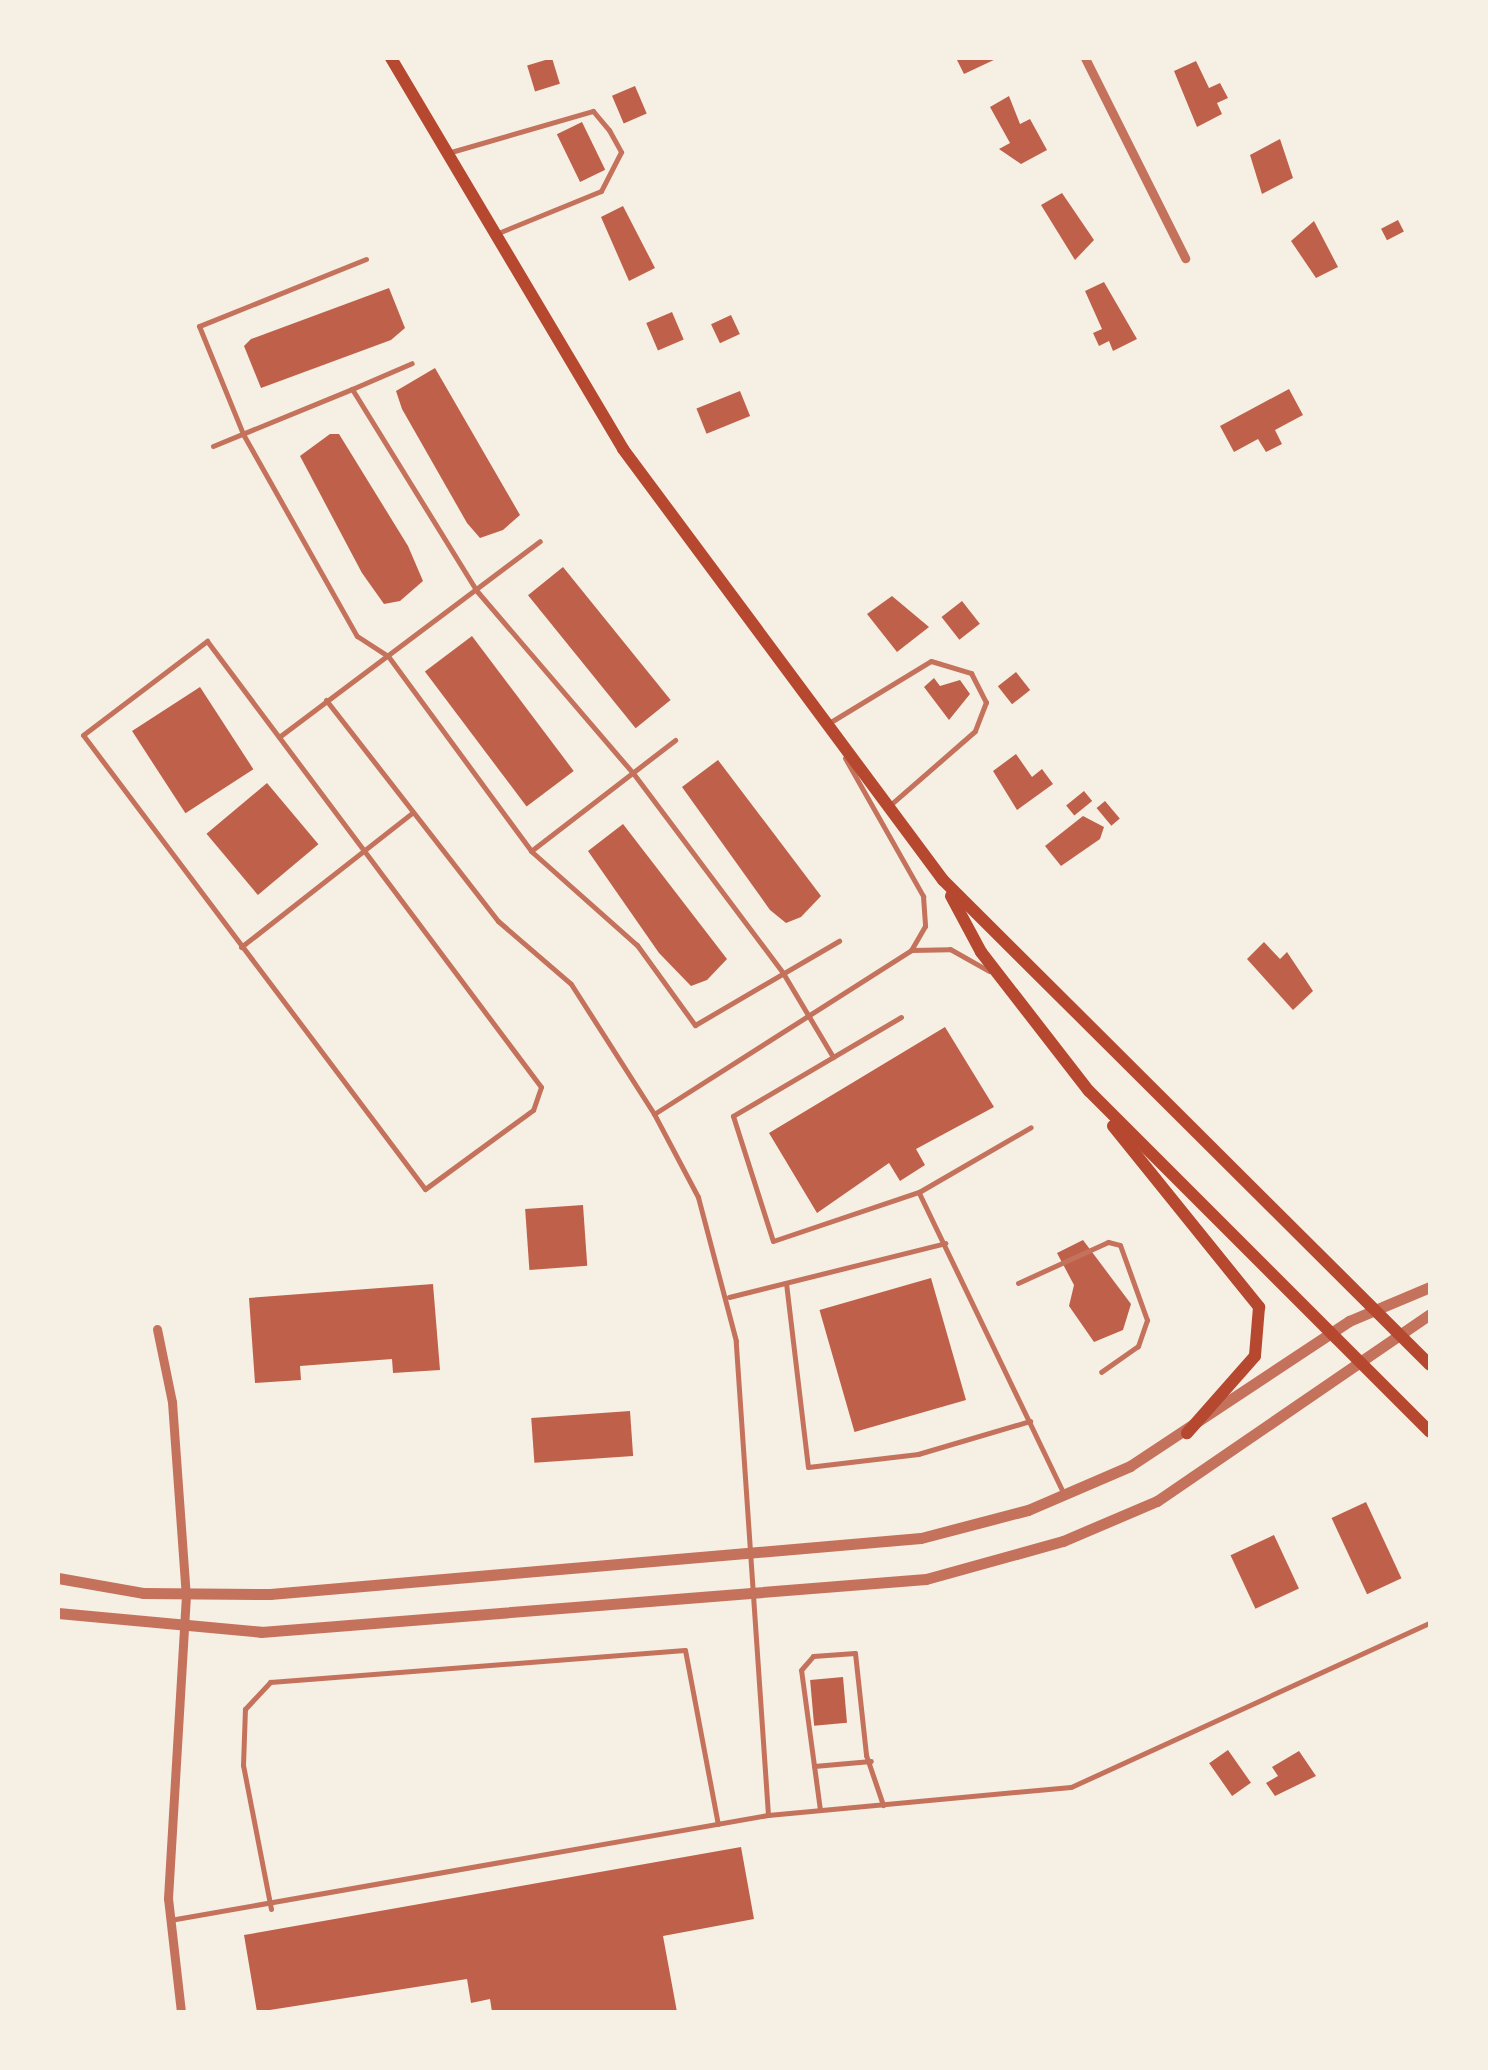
<!DOCTYPE html>
<style>
body{margin:0}
#map{position:relative;width:1488px;height:2070px;overflow:hidden;background:#f6efe4;font-family:Barlow,sans-serif}
div>[style]{position:absolute}
.building>*{inset:0;background:#bf614a;transform-origin:0 0}
.service>*{height:5px;margin:-2.5px;padding:0 2.5px;transform-origin:2.5px;border-radius:2.5px;background:#c5725c}
.minor>*{height:9px;margin:-4.5px;padding:0 4.5px;transform-origin:4.5px;border-radius:4.5px;background:#c5725c}
.tertiary>*{height:11px;margin:-5.5px;padding:0 5.5px;transform-origin:5.5px;border-radius:5.5px;background:#c5725c}
.secondary>*{height:12px;margin:-6px;padding:0 6px;transform-origin:6px;border-radius:6px;background:#b5482f}
span{translate:-50% -50%;white-space:nowrap;text-align:center;line-height:1.15;-webkit-text-stroke:9px #f6efe4;paint-order:stroke}
.frame{position:absolute;inset:0;border:60px solid #f6efe4;pointer-events:none}
</style>
<div id="map">
<div class="building">
<i style="left:552px;top:58px;width:27px;height:26px;rotate:73deg"></i>
<i style="clip-path:polygon(956px 58px,998px 58px,964px 74px)"></i>
<i style="clip-path:polygon(1196px 61px,1209px 88px,1220px 83px,1228px 98px,1217px 103px,1222px 114px,1197px 127px,1174px 71px)"></i>
<i style="left:635px;top:86px;width:30px;height:25px;rotate:67deg"></i>
<i style="clip-path:polygon(1009px 96px,1020px 124px,1030px 119px,1047px 150px,1021px 164px,999px 149px,1010px 143px,990px 107px)"></i>
<i style="left:582px;top:122px;width:53px;height:28px;rotate:64deg"></i>
<i style="clip-path:polygon(1280px 139px,1293px 178px,1262px 194px,1250px 155px)"></i>
<i style="clip-path:polygon(1062px 193px,1094px 240px,1075px 260px,1041px 205px)"></i>
<i style="clip-path:polygon(623px 206px,655px 268px,629px 281px,601px 217px)"></i>
<i style="left:1398px;top:220px;width:13px;height:19px;rotate:63deg"></i>
<i style="clip-path:polygon(1314px 221px,1338px 267px,1316px 278px,1291px 241px)"></i>
<i style="clip-path:polygon(1104px 282px,1137px 339px,1113px 351px,1109px 341px,1099px 346px,1093px 333px,1102px 329px,1085px 291px)"></i>
<i style="clip-path:polygon(389px 288px,405px 328px,391px 340px,261px 388px,244px 346px,251px 339px)"></i>
<i style="left:672px;top:312px;width:30px;height:28px;rotate:67deg"></i>
<i style="left:731px;top:315px;width:21px;height:22px;rotate:65deg"></i>
<i style="clip-path:polygon(435px 368px,520px 515px,503px 530px,480px 538px,467px 523px,402px 409px,396px 391px)"></i>
<i style="clip-path:polygon(1289px 389px,1303px 415px,1275px 430px,1282px 444px,1266px 452px,1258px 439px,1234px 452px,1220px 426px)"></i>
<i style="left:740px;top:391px;width:27px;height:47px;rotate:68deg"></i>
<i style="clip-path:polygon(330px 434px,339px 434px,408px 546px,423px 581px,400px 601px,384px 604px,362px 573px,300px 456px)"></i>
<i style="left:563px;top:567px;width:171px;height:45px;rotate:51deg"></i>
<i style="clip-path:polygon(892px 596px,929px 627px,897px 652px,867px 614px)"></i>
<i style="left:962px;top:601px;width:29px;height:26px;rotate:52deg"></i>
<i style="left:472px;top:636px;width:169px;height:59px;rotate:53deg"></i>
<i style="left:1016px;top:672px;width:23px;height:23px;rotate:52deg"></i>
<i style="clip-path:polygon(934px 678px,940px 686px,960px 680px,970px 694px,949px 720px,924px 687px)"></i>
<i style="left:200px;top:687px;width:98px;height:81px;rotate:57deg"></i>
<i style="clip-path:polygon(1016px 754px,1032px 777px,1042px 769px,1053px 784px,1017px 810px,993px 771px)"></i>
<i style="clip-path:polygon(718px 760px,821px 896px,801px 917px,786px 923px,770px 910px,682px 787px)"></i>
<i style="left:267px;top:783px;width:80px;height:79px;rotate:50deg"></i>
<i style="left:1084px;top:791px;width:13px;height:23px;rotate:51deg"></i>
<i style="left:1105px;top:801px;width:23px;height:11px;rotate:50deg"></i>
<i style="clip-path:polygon(1083px 816px,1104px 827px,1100px 839px,1061px 866px,1045px 846px)"></i>
<i style="clip-path:polygon(623px 824px,727px 959px,707px 980px,691px 986px,659px 953px,588px 851px)"></i>
<i style="clip-path:polygon(1264px 942px,1280px 959px,1287px 952px,1313px 991px,1293px 1010px,1247px 959px)"></i>
<i style="clip-path:polygon(945px 1027px,994px 1107px,916px 1149px,925px 1165px,900px 1181px,889px 1163px,817px 1213px,769px 1133px)"></i>
<i style="left:583px;top:1205px;width:61px;height:58px;rotate:86deg"></i>
<i style="clip-path:polygon(1083px 1240px,1131px 1304px,1123px 1330px,1094px 1342px,1069px 1306px,1074px 1285px,1057px 1253px)"></i>
<i style="left:931px;top:1278px;width:127px;height:116px;rotate:74deg"></i>
<i style="clip-path:polygon(433px 1284px,440px 1370px,393px 1373px,392px 1359px,300px 1366px,301px 1380px,255px 1383px,249px 1298px)"></i>
<i style="left:630px;top:1411px;width:45px;height:99px;rotate:86deg"></i>
<i style="left:1366px;top:1502px;width:84px;height:38px;rotate:65deg"></i>
<i style="left:1274px;top:1535px;width:59px;height:48px;rotate:65deg"></i>
<i style="left:843px;top:1677px;width:46px;height:33px;rotate:85deg"></i>
<i style="left:1228px;top:1750px;width:40px;height:23px;rotate:55deg"></i>
<i style="clip-path:polygon(1299px 1751px,1316px 1776px,1275px 1796px,1266px 1783px,1278px 1776px,1272px 1767px)"></i>
<i style="clip-path:polygon(741px 1847px,754px 1919px,663px 1936px,677px 2012px,492px 2012px,490px 1999px,471px 2003px,467px 1979px,257px 2012px,244px 1935px)"></i>
</div>
<div class="service">
<i style="left:451px;top:152px;width:148px;rotate:-16.1deg"></i>
<i style="left:593px;top:111px;width:25px;rotate:50deg"></i>
<i style="left:609px;top:130px;width:25px;rotate:61deg"></i>
<i style="left:621px;top:152px;width:44px;rotate:117.1deg"></i>
<i style="left:601px;top:191px;width:111px;rotate:157.8deg"></i>
<i style="left:366px;top:259px;width:180px;rotate:158.1deg"></i>
<i style="left:199px;top:326px;width:117px;rotate:67.8deg"></i>
<i style="left:243px;top:434px;width:232px;rotate:60.6deg"></i>
<i style="left:357px;top:636px;width:37px;rotate:33deg"></i>
<i style="left:388px;top:656px;width:242px;rotate:53.7deg"></i>
<i style="left:531px;top:851px;width:142px;rotate:41.6deg"></i>
<i style="left:637px;top:945px;width:99px;rotate:54.1deg"></i>
<i style="left:695px;top:1025px;width:167px;rotate:-30.3deg"></i>
<i style="left:352px;top:389px;width:65px;rotate:-23.4deg"></i>
<i style="left:213px;top:446px;width:150px;rotate:-22.3deg"></i>
<i style="left:352px;top:389px;width:236px;rotate:58.3deg"></i>
<i style="left:476px;top:590px;width:241px;rotate:49.4deg"></i>
<i style="left:633px;top:773px;width:250px;rotate:53.1deg"></i>
<i style="left:783px;top:973px;width:98px;rotate:59.2deg"></i>
<i style="left:207px;top:641px;width:557px;rotate:53.17deg"></i>
<i style="left:541px;top:1087px;width:24px;rotate:109deg"></i>
<i style="left:533px;top:1110px;width:134px;rotate:143.8deg"></i>
<i style="left:425px;top:1189px;width:568px;rotate:-126.99deg"></i>
<i style="left:83px;top:735px;width:156px;rotate:-37.2deg"></i>
<i style="left:326px;top:700px;width:280px;rotate:52.1deg"></i>
<i style="left:498px;top:921px;width:96px;rotate:40.8deg"></i>
<i style="left:571px;top:984px;width:154px;rotate:57.4deg"></i>
<i style="left:829px;top:723px;width:119px;rotate:-31.3deg"></i>
<i style="left:931px;top:661px;width:42px;rotate:16.7deg"></i>
<i style="left:971px;top:673px;width:33px;rotate:63deg"></i>
<i style="left:986px;top:702px;width:31px;rotate:111deg"></i>
<i style="left:975px;top:731px;width:114px;rotate:138.9deg"></i>
<i style="left:279px;top:737px;width:326px;rotate:-36.9deg"></i>
<i style="left:845px;top:758px;width:159px;rotate:60.5deg"></i>
<i style="left:923px;top:896px;width:30px;rotate:86deg"></i>
<i style="left:925px;top:926px;width:28px;rotate:120deg"></i>
<i style="left:531px;top:851px;width:182px;rotate:-37.6deg"></i>
<i style="left:241px;top:947px;width:217px;rotate:-38.1deg"></i>
<i style="left:901px;top:1017px;width:195px;rotate:149.5deg"></i>
<i style="left:733px;top:1116px;width:131px;rotate:72.3deg"></i>
<i style="left:773px;top:1241px;width:154px;rotate:-18.6deg"></i>
<i style="left:919px;top:1192px;width:129px;rotate:-30.1deg"></i>
<i style="left:919px;top:1193px;width:334px;rotate:64.3deg"></i>
<i style="left:786px;top:1283px;width:185px;rotate:83.2deg"></i>
<i style="left:808px;top:1467px;width:111px;rotate:-6.7deg"></i>
<i style="left:918px;top:1454px;width:117px;rotate:-16.4deg"></i>
<i style="left:1018px;top:1283px;width:99px;rotate:-24.5deg"></i>
<i style="left:1108px;top:1242px;width:12px;rotate:14deg"></i>
<i style="left:1120px;top:1245px;width:80px;rotate:70.2deg"></i>
<i style="left:1147px;top:1320px;width:28px;rotate:109deg"></i>
<i style="left:1138px;top:1346px;width:45px;rotate:144.9deg"></i>
<i style="left:729px;top:1297px;width:223px;rotate:-14deg"></i>
<i style="left:814px;top:1766px;width:57px;rotate:-5deg"></i>
<i style="left:820px;top:1810px;width:141px;rotate:-97.7deg"></i>
<i style="left:801px;top:1670px;width:18px;rotate:-49deg"></i>
<i style="left:813px;top:1656px;width:42px;rotate:-4.1deg"></i>
<i style="left:855px;top:1653px;width:103px;rotate:83.8deg"></i>
<i style="left:866px;top:1755px;width:53px;rotate:71.2deg"></i>
<i style="left:768px;top:1815px;width:475px;rotate:-93.9deg"></i>
<i style="left:736px;top:1341px;width:149px;rotate:-104.8deg"></i>
<i style="left:698px;top:1197px;width:94px;rotate:-117.9deg"></i>
<i style="left:654px;top:1114px;width:305px;rotate:-32.5deg"></i>
<i style="left:911px;top:950px;width:39px;rotate:-1deg"></i>
<i style="left:950px;top:949px;width:45px;rotate:29.4deg"></i>
<i style="left:271px;top:1909px;width:147px;rotate:-101deg"></i>
<i style="left:243px;top:1765px;width:56px;rotate:-88deg"></i>
<i style="left:245px;top:1709px;width:37px;rotate:-47deg"></i>
<i style="left:270px;top:1682px;width:416px;rotate:-4.4deg"></i>
<i style="left:685px;top:1650px;width:177px;rotate:79.3deg"></i>
<i style="left:170px;top:1920px;width:607px;rotate:-9.96deg"></i>
<i style="left:768px;top:1815px;width:304px;rotate:-5.3deg"></i>
<i style="left:1071px;top:1787px;width:395px;rotate:-24.6deg"></i>
</div>
<div class="minor">
<i style="left:1085px;top:58px;width:224px;rotate:63.4deg"></i>
<i style="left:157px;top:1329px;width:75px;rotate:78.4deg"></i>
<i style="left:172px;top:1402px;width:194px;rotate:85.9deg"></i>
<i style="left:186px;top:1595px;width:304px;rotate:93.4deg"></i>
<i style="left:168px;top:1898px;width:115px;rotate:83.5deg"></i>
</div>
<div class="tertiary">
<i style="left:58px;top:1578px;width:86px;rotate:10deg"></i>
<i style="left:143px;top:1593px;width:127px;rotate:0.5deg"></i>
<i style="left:270px;top:1594px;width:653px;rotate:-4.92deg"></i>
<i style="left:921px;top:1538px;width:111px;rotate:-14.7deg"></i>
<i style="left:1028px;top:1510px;width:111px;rotate:-23.3deg"></i>
<i style="left:1130px;top:1466px;width:263px;rotate:-33.5deg"></i>
<i style="left:1349px;top:1321px;width:88px;rotate:-22.8deg"></i>
<i style="left:58px;top:1613px;width:204px;rotate:5.3deg"></i>
<i style="left:261px;top:1632px;width:667px;rotate:-4.56deg"></i>
<i style="left:926px;top:1579px;width:142px;rotate:-15.5deg"></i>
<i style="left:1063px;top:1541px;width:102px;rotate:-23.1deg"></i>
<i style="left:1157px;top:1501px;width:331px;rotate:-34.4deg"></i>
</div>
<div class="secondary">
<i style="left:391px;top:58px;width:455px;rotate:59.3deg"></i>
<i style="left:623px;top:449px;width:537px;rotate:53.41deg"></i>
<i style="left:943px;top:880px;width:687px;rotate:44.88deg"></i>
<i style="left:951px;top:896px;width:64px;rotate:61.8deg"></i>
<i style="left:981px;top:952px;width:176px;rotate:52.2deg"></i>
<i style="left:1089px;top:1091px;width:482px;rotate:45deg"></i>
<i style="left:1113px;top:1126px;width:233px;rotate:51.1deg"></i>
<i style="left:1259px;top:1307px;width:49px;rotate:94.7deg"></i>
<i style="left:1255px;top:1356px;width:103px;rotate:131.4deg"></i>
</div>
<div class="frame"></div>
</div>
